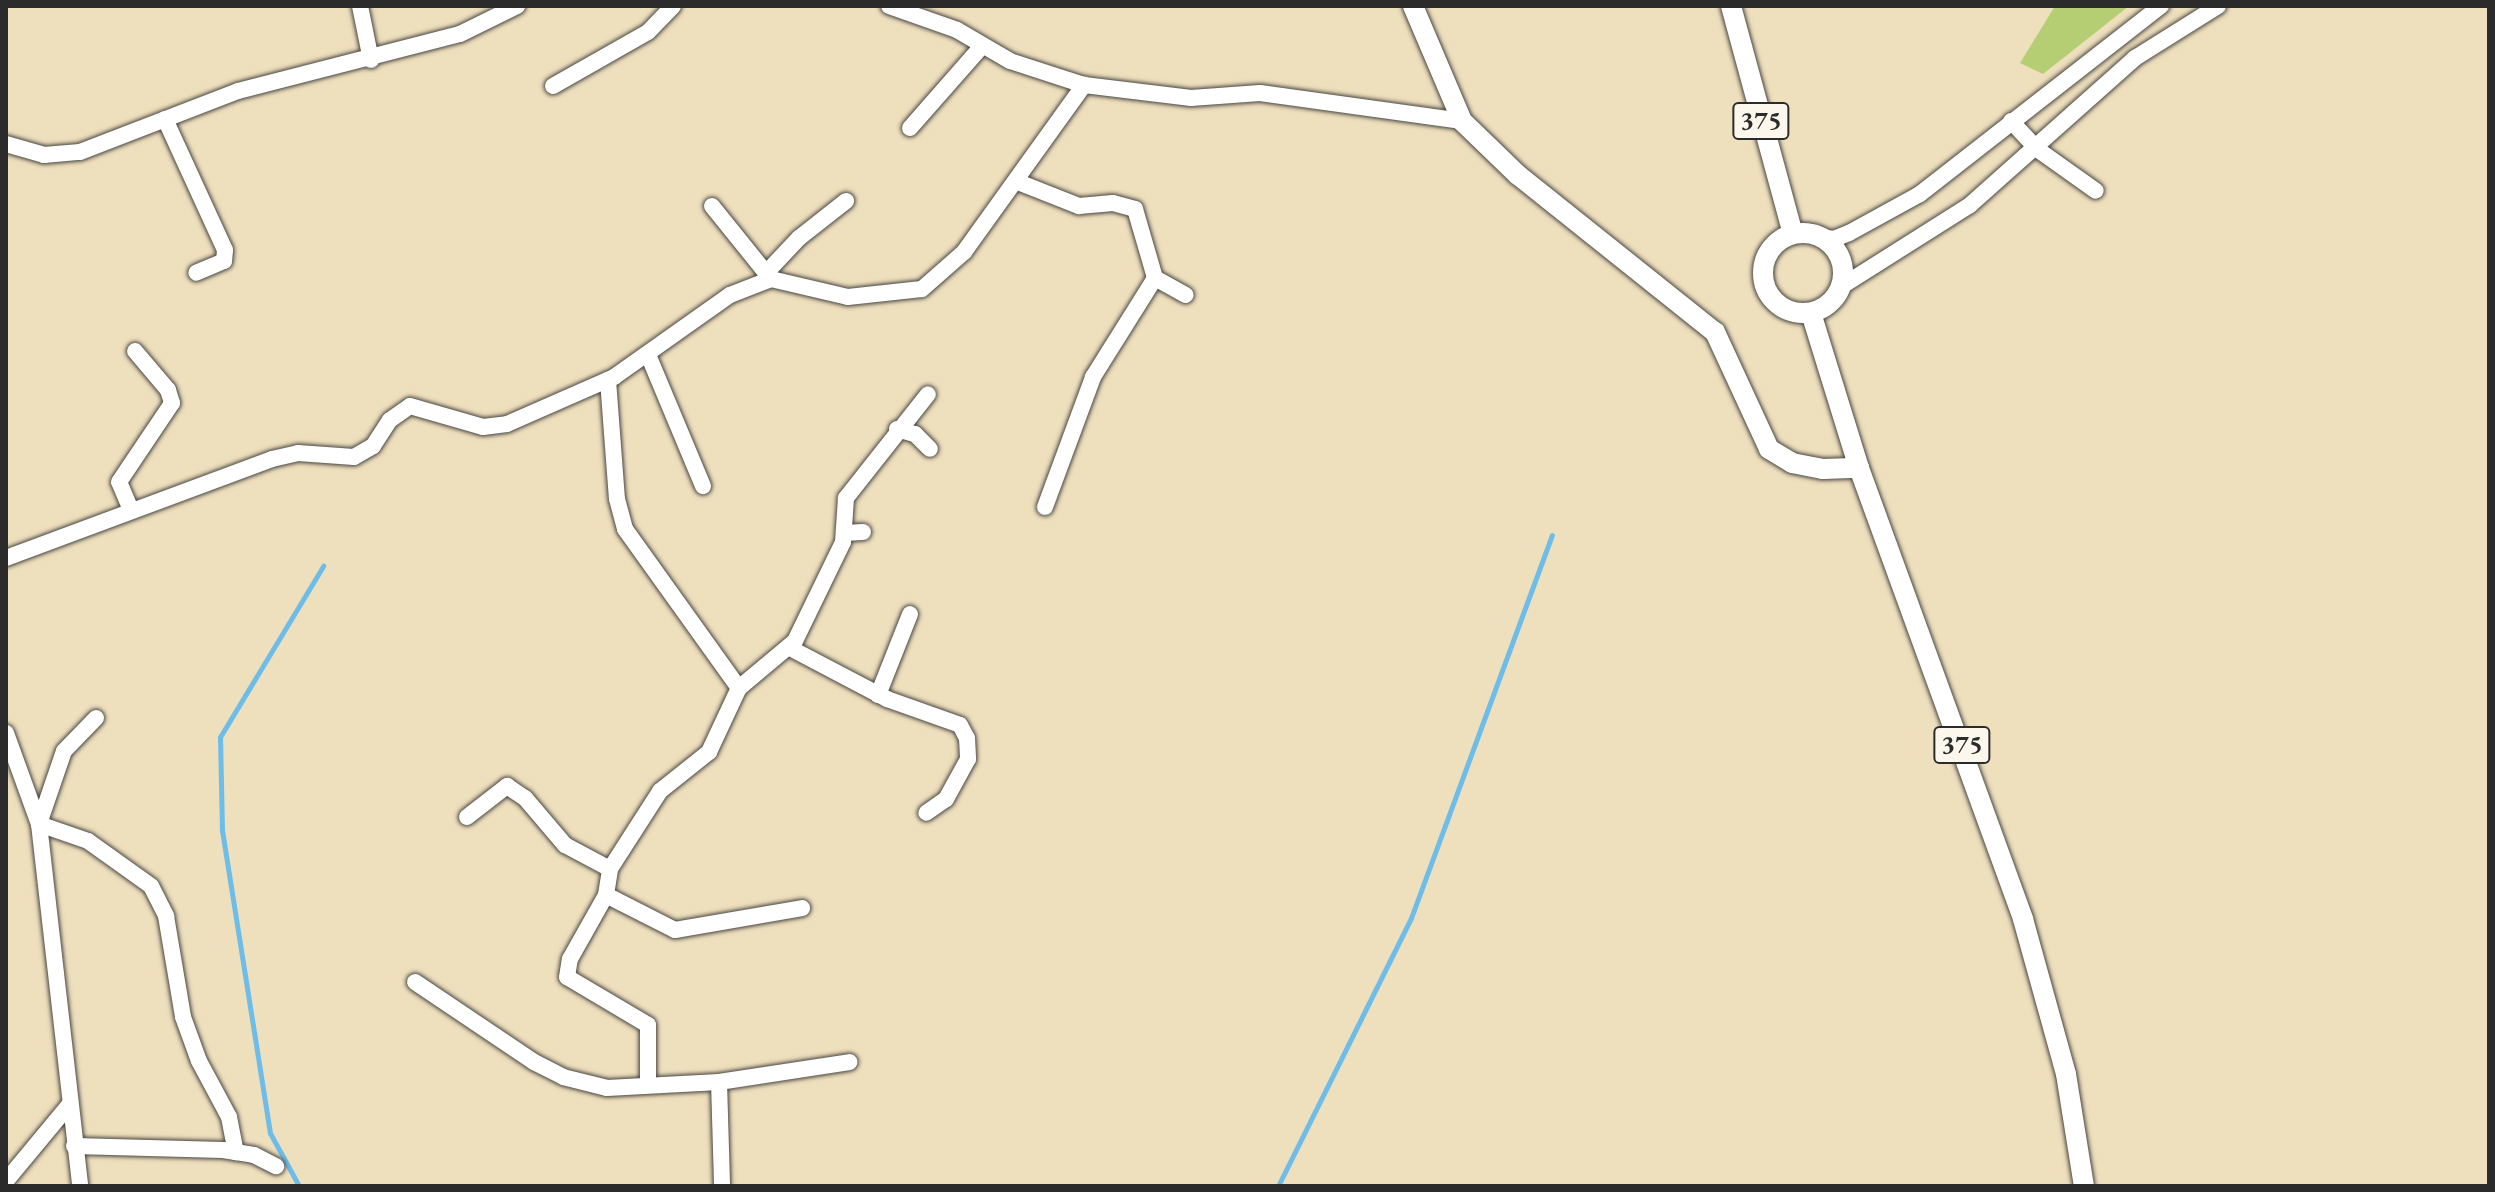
<!DOCTYPE html>
<style>
body{margin:0}
#map{position:relative;width:2495px;height:1192px;overflow:hidden;background:#eedfbd;font-family:"EB Garamond",serif}
div>[style]{position:absolute}
.green>*{inset:0;background:#b5ce73}
.stream>*{height:5px;margin:-2.5px;padding:0 2.5px;transform-origin:2.5px;border-radius:2.5px;background:#6dbde8}
.roads{filter:drop-shadow(0 0 2px #484641) drop-shadow(0 0 2px #484641)}
.minor>*{height:16px;margin:-8px;padding:0 8px;transform-origin:8px;border-radius:8px;background:#fff}
.major>*{height:20px;margin:-10px;padding:0 10px;transform-origin:10px;border-radius:10px;background:#fff}
.major>.ring{margin:-10px;padding:0;box-sizing:content-box;background:none;border:20px solid #fff;border-radius:50%}
span{translate:-50% -50%;white-space:nowrap;text-align:center;line-height:1.15;-webkit-text-stroke:7px #fbf7ec;paint-order:stroke}
.shield-label span{padding:2px 6px;background:#fbf7ec;border:2px solid;border-radius:6px;-webkit-text-stroke-width:0}
.shield-label{font-size:26px;color:#2b2b2b;font-weight:700}
.frame{position:absolute;inset:0;border:8px solid #2b2b2b;pointer-events:none}
</style>
<div id="map">
<div class="green">
<i style="clip-path:polygon(2055px 6px,2129px 6px,2043px 74px,2020px 63px)"></i>
</div>
<div class="stream">
<i style="left:299px;top:1186px;width:60px;rotate:-118.7deg"></i>
<i style="left:270px;top:1133px;width:306px;rotate:-99deg"></i>
<i style="left:222px;top:831px;width:94px;rotate:-91.2deg"></i>
<i style="left:220px;top:737px;width:200px;rotate:-58.9deg"></i>
<i style="left:1278px;top:1186px;width:299px;rotate:-63.6deg"></i>
<i style="left:1411px;top:918px;width:408px;rotate:-69.8deg"></i>
</div>
<div class="roads">
<div class="minor">
<i style="left:360px;top:6px;width:55px;rotate:78.5deg"></i>
<i style="left:889px;top:6px;width:72px;rotate:19.4deg"></i>
<i style="left:957px;top:30px;width:61px;rotate:30.3deg"></i>
<i style="left:1010px;top:61px;width:78px;rotate:18deg"></i>
<i style="left:1084px;top:85px;width:108px;rotate:6.9deg"></i>
<i style="left:1191px;top:98px;width:69px;rotate:-4.1deg"></i>
<i style="left:1260px;top:93px;width:204px;rotate:7.9deg"></i>
<i style="left:553px;top:86px;width:109px;rotate:-29.6deg"></i>
<i style="left:648px;top:32px;width:36px;rotate:-46deg"></i>
<i style="left:165px;top:119px;width:144px;rotate:65.4deg"></i>
<i style="left:225px;top:250px;width:11px;rotate:95deg"></i>
<i style="left:224px;top:261px;width:30px;rotate:157deg"></i>
<i style="left:2011px;top:121px;width:38px;rotate:47deg"></i>
<i style="left:2037px;top:149px;width:72px;rotate:35.4deg"></i>
<i style="left:910px;top:128px;width:109px;rotate:-48.7deg"></i>
<i style="left:6px;top:144px;width:40px;rotate:16deg"></i>
<i style="left:44px;top:155px;width:36px;rotate:-5deg"></i>
<i style="left:80px;top:152px;width:169px;rotate:-21.1deg"></i>
<i style="left:238px;top:91px;width:229px;rotate:-14.4deg"></i>
<i style="left:460px;top:34px;width:64px;rotate:-26.2deg"></i>
<i style="left:1018px;top:182px;width:66px;rotate:21.5deg"></i>
<i style="left:1079px;top:206px;width:34px;rotate:-5deg"></i>
<i style="left:1113px;top:203px;width:23px;rotate:15deg"></i>
<i style="left:1135px;top:209px;width:72px;rotate:73.8deg"></i>
<i style="left:712px;top:206px;width:94px;rotate:51.1deg"></i>
<i style="left:1820px;top:237px;width:14px;rotate:8deg"></i>
<i style="left:1834px;top:239px;width:16px;rotate:-22deg"></i>
<i style="left:1849px;top:233px;width:81px;rotate:-28.8deg"></i>
<i style="left:1920px;top:194px;width:306px;rotate:-38deg"></i>
<i style="left:766px;top:273px;width:48px;rotate:-46.7deg"></i>
<i style="left:799px;top:238px;width:60px;rotate:-38.2deg"></i>
<i style="left:1155px;top:278px;width:35px;rotate:29deg"></i>
<i style="left:1842px;top:286px;width:151px;rotate:-32.3deg"></i>
<i style="left:1970px;top:205px;width:221px;rotate:-41.7deg"></i>
<i style="left:2135px;top:58px;width:98px;rotate:-32.1deg"></i>
<i style="left:649px;top:357px;width:140px;rotate:67.3deg"></i>
<i style="left:608px;top:380px;width:119px;rotate:85.7deg"></i>
<i style="left:617px;top:499px;width:31px;rotate:75deg"></i>
<i style="left:625px;top:529px;width:196px;rotate:54.4deg"></i>
<i style="left:897px;top:429px;width:19px;rotate:16deg"></i>
<i style="left:915px;top:434px;width:21px;rotate:45deg"></i>
<i style="left:1045px;top:507px;width:139px;rotate:-69.7deg"></i>
<i style="left:1093px;top:377px;width:117px;rotate:-57.9deg"></i>
<i style="left:131px;top:510px;width:30px;rotate:-113deg"></i>
<i style="left:119px;top:482px;width:95px;rotate:-56.1deg"></i>
<i style="left:172px;top:403px;width:14px;rotate:-107deg"></i>
<i style="left:168px;top:390px;width:51px;rotate:-130.2deg"></i>
<i style="left:844px;top:533px;width:19px;rotate:-3deg"></i>
<i style="left:6px;top:558px;width:284px;rotate:-20.4deg"></i>
<i style="left:272px;top:459px;width:27px;rotate:-13deg"></i>
<i style="left:298px;top:453px;width:56px;rotate:4.1deg"></i>
<i style="left:354px;top:457px;width:22px;rotate:-30deg"></i>
<i style="left:373px;top:446px;width:31px;rotate:-57deg"></i>
<i style="left:390px;top:420px;width:24px;rotate:-35deg"></i>
<i style="left:410px;top:406px;width:76px;rotate:16deg"></i>
<i style="left:483px;top:427px;width:24px;rotate:-7deg"></i>
<i style="left:507px;top:424px;width:117px;rotate:-23.7deg"></i>
<i style="left:614px;top:377px;width:142px;rotate:-35.3deg"></i>
<i style="left:730px;top:295px;width:44px;rotate:-21.3deg"></i>
<i style="left:771px;top:279px;width:79px;rotate:13.2deg"></i>
<i style="left:848px;top:297px;width:74px;rotate:-6.2deg"></i>
<i style="left:922px;top:289px;width:56px;rotate:-41.4deg"></i>
<i style="left:964px;top:252px;width:206px;rotate:-54.3deg"></i>
<i style="left:790px;top:648px;width:110px;rotate:27.7deg"></i>
<i style="left:887px;top:699px;width:77px;rotate:19.6deg"></i>
<i style="left:960px;top:725px;width:15px;rotate:62deg"></i>
<i style="left:967px;top:738px;width:21px;rotate:87deg"></i>
<i style="left:968px;top:759px;width:46px;rotate:118.8deg"></i>
<i style="left:946px;top:799px;width:24px;rotate:145deg"></i>
<i style="left:878px;top:695px;width:87px;rotate:-68.4deg"></i>
<i style="left:6px;top:733px;width:97px;rotate:70.1deg"></i>
<i style="left:39px;top:824px;width:364px;rotate:83.5deg"></i>
<i style="left:467px;top:817px;width:51px;rotate:-37.8deg"></i>
<i style="left:507px;top:786px;width:22px;rotate:34deg"></i>
<i style="left:525px;top:798px;width:62px;rotate:49.6deg"></i>
<i style="left:565px;top:845px;width:51px;rotate:28.1deg"></i>
<i style="left:39px;top:824px;width:52px;rotate:19.1deg"></i>
<i style="left:88px;top:841px;width:77px;rotate:35.5deg"></i>
<i style="left:151px;top:886px;width:34px;rotate:63deg"></i>
<i style="left:166px;top:916px;width:102px;rotate:80.4deg"></i>
<i style="left:183px;top:1017px;width:47px;rotate:70deg"></i>
<i style="left:199px;top:1061px;width:64px;rotate:61.8deg"></i>
<i style="left:229px;top:1117px;width:36px;rotate:79deg"></i>
<i style="left:39px;top:824px;width:77px;rotate:-71.1deg"></i>
<i style="left:64px;top:751px;width:46px;rotate:-45.9deg"></i>
<i style="left:606px;top:895px;width:77px;rotate:26.9deg"></i>
<i style="left:675px;top:930px;width:129px;rotate:-9.8deg"></i>
<i style="left:415px;top:982px;width:143px;rotate:33.9deg"></i>
<i style="left:534px;top:1062px;width:33px;rotate:27deg"></i>
<i style="left:563px;top:1077px;width:45px;rotate:14deg"></i>
<i style="left:607px;top:1088px;width:112px;rotate:-3.1deg"></i>
<i style="left:719px;top:1082px;width:132px;rotate:-8.7deg"></i>
<i style="left:719px;top:1082px;width:104px;rotate:88.3deg"></i>
<i style="left:648px;top:1085px;width:60px;rotate:-90deg"></i>
<i style="left:648px;top:1025px;width:94px;rotate:-149.3deg"></i>
<i style="left:567px;top:977px;width:18px;rotate:-81deg"></i>
<i style="left:570px;top:959px;width:73px;rotate:-60.6deg"></i>
<i style="left:606px;top:895px;width:26px;rotate:-81deg"></i>
<i style="left:610px;top:869px;width:93px;rotate:-57.3deg"></i>
<i style="left:660px;top:791px;width:63px;rotate:-38.5deg"></i>
<i style="left:709px;top:752px;width:71px;rotate:-64.9deg"></i>
<i style="left:739px;top:688px;width:73px;rotate:-40deg"></i>
<i style="left:795px;top:641px;width:110px;rotate:-64.1deg"></i>
<i style="left:843px;top:542px;width:44px;rotate:-86.1deg"></i>
<i style="left:846px;top:498px;width:132px;rotate:-51.7deg"></i>
<i style="left:74px;top:1146px;width:149px;rotate:1.5deg"></i>
<i style="left:223px;top:1150px;width:31px;rotate:9deg"></i>
<i style="left:254px;top:1155px;width:25px;rotate:27deg"></i>
<i style="left:6px;top:1181px;width:100px;rotate:-50.3deg"></i>
</div>
<div class="major">
<i style="left:1413px;top:6px;width:125px;rotate:66.9deg"></i>
<i style="left:1462px;top:121px;width:78px;rotate:44deg"></i>
<i style="left:1518px;top:175px;width:252px;rotate:38.6deg"></i>
<i style="left:1715px;top:332px;width:129px;rotate:65.2deg"></i>
<i style="left:1769px;top:449px;width:27px;rotate:31deg"></i>
<i style="left:1792px;top:463px;width:32px;rotate:11deg"></i>
<i style="left:1823px;top:469px;width:36px;rotate:-2deg"></i>
<i style="left:1731px;top:6px;width:236px;rotate:74.8deg"></i>
<i class="ring" style="left:1763px;top:233px;width:60px;height:60px"></i>
<i style="left:1811px;top:313px;width:162px;rotate:72.8deg"></i>
<i style="left:1859px;top:468px;width:480px;rotate:70deg"></i>
<i style="left:2023px;top:919px;width:161px;rotate:74.5deg"></i>
<i style="left:2066px;top:1074px;width:113px;rotate:80.9deg"></i>
</div>
</div>
<div class="shield-label">
<span style="left:1761px;top:121px">375</span>
<span style="left:1962px;top:745px">375</span>
</div>
<div class="frame"></div>
</div>
